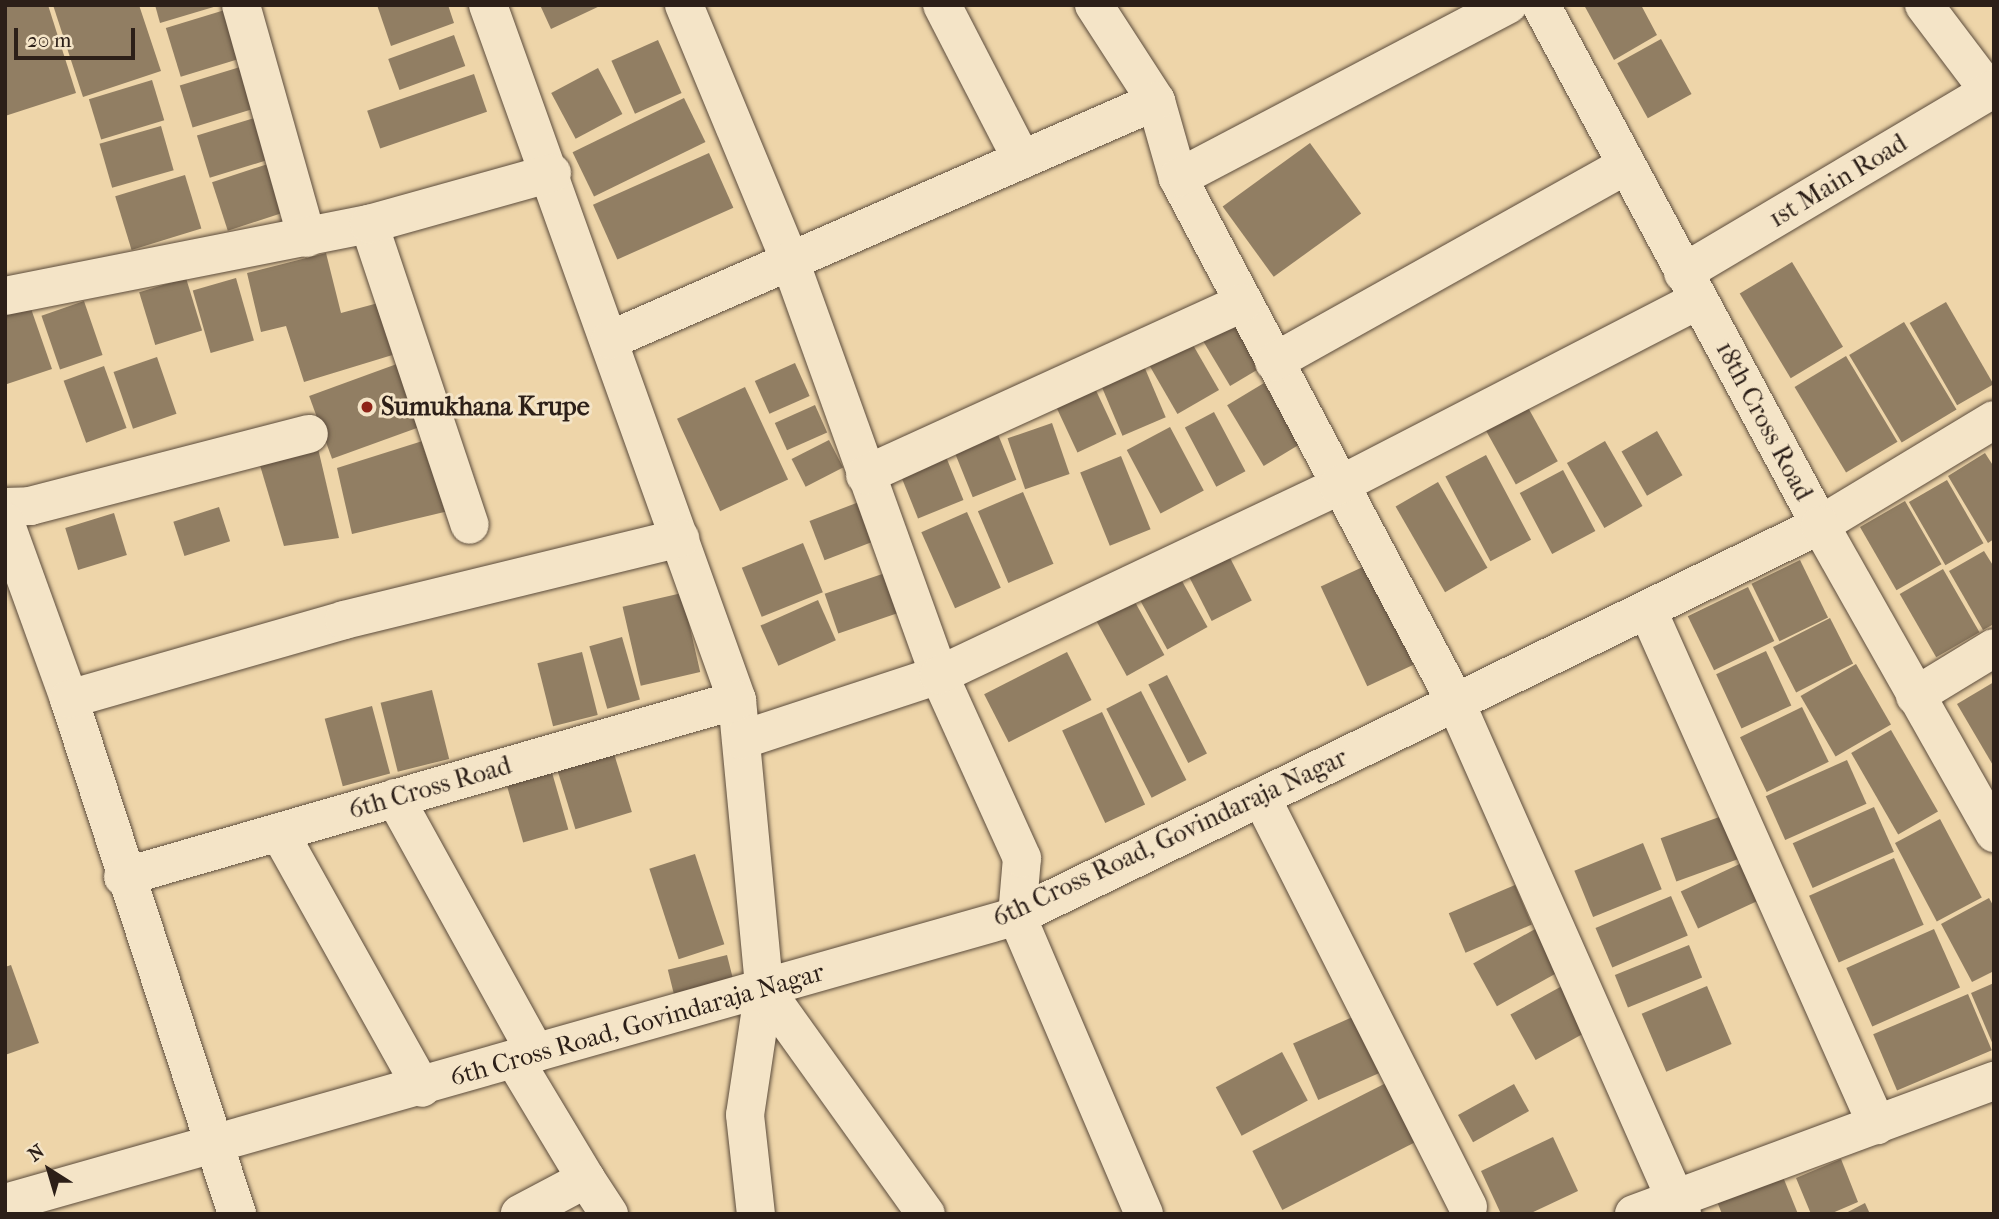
<!DOCTYPE html>
<style>
body{margin:0}
#map{position:relative;width:1999px;height:1219px;overflow:hidden;background:#eed5a9;font-family:"IM FELL French Canon",serif}
div>[style]{position:absolute}
.building>*{inset:0;background:#917e63;transform-origin:0 0}
.roads{filter:drop-shadow(0 0 2px #5c4c3c) drop-shadow(0 0 2px #5c4c3c)}
.street>*{height:38px;margin:-19px;padding:0 19px;transform-origin:19px;border-radius:19px;background:#f4e4c7}
.secondary>*{height:38px;margin:-19px;padding:0 19px;transform-origin:19px;border-radius:19px;background:#f4e4c7}
.dots>*{width:19px;height:19px;translate:-50% -50%;box-sizing:border-box;border:4px solid #f4e4c7;border-radius:50%}
span{translate:-50% -50%;white-space:nowrap;text-align:center;line-height:1.15;-webkit-text-stroke:6px #f4e4c7;paint-order:stroke}
.street-label{font-size:26px;color:#2c1f18}
.poi-label{font-size:26px;color:#2c1f18;font-weight:700}
.left{translate:0 -50%;text-align:left}
.frame{position:absolute;inset:0;border:7px solid #2c1f18;pointer-events:none}
.north{position:absolute;left:14px;top:1135px;width:70px;height:70px;-webkit-text-stroke:5px #f4e4c7;paint-order:stroke;rotate:323deg;font-size:19px;font-weight:700;line-height:28px;text-align:center;color:#2c1f18}
.north::after{content:'';display:block;margin:auto;width:24px;height:32px;background:#2c1f18;clip-path:polygon(50% 0,100% 100%,50% 72%,0 100%)}
.scale{position:absolute;left:14px;top:28px;width:121px;height:32px;box-sizing:border-box;border:4px solid #2c1f18;border-top:0;padding-left:9px;font-size:21px;line-height:24px;white-space:nowrap;color:#2c1f18;-webkit-text-stroke:5px #f4e4c7;paint-order:stroke}
</style>
<div id="map">
<div class="building">
<i style="clip-path:polygon(5px 5px,48px 5px,76px 93px,5px 116px)"></i>
<i style="clip-path:polygon(53px 5px,139px 5px,161px 71px,83px 97px)"></i>
<i style="clip-path:polygon(155px 5px,217px 5px,217px 6px,160px 23px)"></i>
<i style="clip-path:polygon(377px 5px,448px 5px,454px 23px,391px 46px)"></i>
<i style="clip-path:polygon(540px 5px,602px 5px,551px 29px)"></i>
<i style="clip-path:polygon(1584px 5px,1641px 5px,1657px 35px,1614px 60px)"></i>
<i style="left:228px;top:9px;width:51px;height:65px;rotate:73deg"></i>
<i style="left:454px;top:35px;width:33px;height:70px;rotate:70deg"></i>
<i style="left:1661px;top:39px;width:63px;height:50px;rotate:61deg"></i>
<i style="left:658px;top:40px;width:58px;height:51px;rotate:66deg"></i>
<i style="left:240px;top:67px;width:44px;height:63px;rotate:73deg"></i>
<i style="left:598px;top:68px;width:52px;height:53px;rotate:62deg"></i>
<i style="left:474px;top:74px;width:40px;height:113px;rotate:71deg"></i>
<i style="left:152px;top:80px;width:42px;height:66px;rotate:73deg"></i>
<i style="left:684px;top:98px;width:49px;height:124px;rotate:64deg"></i>
<i style="left:261px;top:116px;width:44px;height:67px;rotate:73deg"></i>
<i style="left:161px;top:126px;width:46px;height:64px;rotate:74deg"></i>
<i style="left:1310px;top:143px;width:87px;height:108px;rotate:54deg"></i>
<i style="left:709px;top:153px;width:60px;height:127px;rotate:66deg"></i>
<i style="left:271px;top:163px;width:51px;height:62px;rotate:72deg"></i>
<i style="left:185px;top:175px;width:56px;height:73px;rotate:73deg"></i>
<i style="clip-path:polygon(326px 253px,341px 313px,382px 302px,399px 353px,304px 382px,286px 326px,261px 332px,247px 273px)"></i>
<i style="left:1792px;top:262px;width:99px;height:61px;rotate:59deg"></i>
<i style="left:186px;top:278px;width:55px;height:49px;rotate:73deg"></i>
<i style="left:236px;top:278px;width:65px;height:45px;rotate:74deg"></i>
<i style="left:1222px;top:293px;width:84px;height:41px;rotate:59deg"></i>
<i style="clip-path:polygon(28px 300px,52px 369px,7px 384px,5px 308px)"></i>
<i style="left:84px;top:301px;width:57px;height:45px;rotate:71deg"></i>
<i style="left:1946px;top:302px;width:95px;height:42px;rotate:60deg"></i>
<i style="left:1178px;top:319px;width:82px;height:48px;rotate:60deg"></i>
<i style="left:1904px;top:322px;width:102px;height:64px;rotate:59deg"></i>
<i style="left:1138px;top:352px;width:71px;height:47px;rotate:67deg"></i>
<i style="left:1846px;top:356px;width:100px;height:60px;rotate:59deg"></i>
<i style="left:157px;top:357px;width:60px;height:46px;rotate:71deg"></i>
<i style="left:405px;top:361px;width:67px;height:102px;rotate:70deg"></i>
<i style="left:795px;top:363px;width:36px;height:44px;rotate:66deg"></i>
<i style="left:104px;top:366px;width:66px;height:43px;rotate:70deg"></i>
<i style="left:1086px;top:369px;width:72px;height:43px;rotate:65deg"></i>
<i style="left:1264px;top:383px;width:71px;height:43px;rotate:59deg"></i>
<i style="left:745px;top:387px;width:102px;height:75px;rotate:65deg"></i>
<i style="left:1520px;top:393px;width:78px;height:48px;rotate:61deg"></i>
<i style="left:815px;top:405px;width:30px;height:44px;rotate:66deg"></i>
<i style="left:989px;top:412px;width:73px;height:47px;rotate:68deg"></i>
<i style="left:1214px;top:412px;width:67px;height:33px;rotate:62deg"></i>
<i style="left:1052px;top:423px;width:54px;height:47px;rotate:71deg"></i>
<i style="left:1170px;top:427px;width:72px;height:49px;rotate:62deg"></i>
<i style="left:1657px;top:431px;width:51px;height:41px;rotate:60deg"></i>
<i style="left:938px;top:437px;width:68px;height:49px;rotate:68deg"></i>
<i style="clip-path:polygon(432px 438px,457px 509px,352px 534px,337px 468px)"></i>
<i style="left:829px;top:440px;width:31px;height:42px;rotate:63deg"></i>
<i style="left:1605px;top:441px;width:75px;height:44px;rotate:60deg"></i>
<i style="clip-path:polygon(317px 444px,339px 538px,284px 546px,259px 462px)"></i>
<i style="clip-path:polygon(1985px 453px,1994px 467px,1994px 539px,1988px 543px,1948px 476px)"></i>
<i style="left:1486px;top:455px;width:96px;height:46px;rotate:62deg"></i>
<i style="left:1121px;top:456px;width:79px;height:44px;rotate:68deg"></i>
<i style="left:1563px;top:470px;width:69px;height:49px;rotate:62deg"></i>
<i style="left:1947px;top:480px;width:73px;height:44px;rotate:60deg"></i>
<i style="left:1438px;top:482px;width:99px;height:49px;rotate:60deg"></i>
<i style="left:1023px;top:492px;width:78px;height:49px;rotate:67deg"></i>
<i style="left:1905px;top:501px;width:73px;height:52px;rotate:60deg"></i>
<i style="left:859px;top:502px;width:42px;height:53px;rotate:69deg"></i>
<i style="left:219px;top:507px;width:36px;height:48px;rotate:72deg"></i>
<i style="left:967px;top:512px;width:83px;height:50px;rotate:66deg"></i>
<i style="left:114px;top:513px;width:44px;height:51px;rotate:73deg"></i>
<i style="left:803px;top:543px;width:53px;height:66px;rotate:68deg"></i>
<i style="left:1225px;top:548px;width:59px;height:45px;rotate:63deg"></i>
<i style="clip-path:polygon(1984px 551px,1994px 567px,1994px 624px,1983px 630px,1949px 571px)"></i>
<i style="left:1800px;top:560px;width:64px;height:54px;rotate:64deg"></i>
<i style="left:1367px;top:565px;width:110px;height:51px;rotate:65deg"></i>
<i style="left:1943px;top:569px;width:73px;height:50px;rotate:60deg"></i>
<i style="left:888px;top:572px;width:42px;height:67px;rotate:71deg"></i>
<i style="left:1177px;top:572px;width:63px;height:46px;rotate:61deg"></i>
<i style="left:1748px;top:587px;width:60px;height:67px;rotate:64deg"></i>
<i style="left:682px;top:593px;width:81px;height:61px;rotate:77deg"></i>
<i style="left:1130px;top:593px;width:71px;height:43px;rotate:61deg"></i>
<i style="left:818px;top:600px;width:44px;height:63px;rotate:66deg"></i>
<i style="left:1830px;top:618px;width:51px;height:64px;rotate:63deg"></i>
<i style="left:622px;top:637px;width:65px;height:34px;rotate:74deg"></i>
<i style="left:1766px;top:651px;width:60px;height:55px;rotate:65deg"></i>
<i style="left:582px;top:652px;width:65px;height:46px;rotate:76deg"></i>
<i style="left:1067px;top:652px;width:54px;height:93px;rotate:63deg"></i>
<i style="left:1856px;top:664px;width:70px;height:64px;rotate:60deg"></i>
<i style="left:1167px;top:675px;width:88px;height:21px;rotate:63deg"></i>
<i style="clip-path:polygon(1994px 682px,1994px 767px,1957px 704px)"></i>
<i style="left:432px;top:690px;width:71px;height:53px;rotate:76deg"></i>
<i style="left:1141px;top:691px;width:100px;height:39px;rotate:63deg"></i>
<i style="left:372px;top:706px;width:70px;height:49px;rotate:75deg"></i>
<i style="left:1802px;top:707px;width:61px;height:69px;rotate:64deg"></i>
<i style="left:1102px;top:712px;width:102px;height:44px;rotate:65deg"></i>
<i style="left:1891px;top:730px;width:94px;height:46px;rotate:60deg"></i>
<i style="left:612px;top:747px;width:68px;height:59px;rotate:73deg"></i>
<i style="left:1847px;top:760px;width:48px;height:89px;rotate:66deg"></i>
<i style="left:551px;top:769px;width:63px;height:47px;rotate:74deg"></i>
<i style="left:1874px;top:807px;width:49px;height:89px;rotate:66deg"></i>
<i style="left:1733px;top:812px;width:46px;height:77px;rotate:70deg"></i>
<i style="left:1940px;top:819px;width:89px;height:51px;rotate:62deg"></i>
<i style="left:1643px;top:843px;width:50px;height:74px;rotate:68deg"></i>
<i style="left:695px;top:854px;width:95px;height:48px;rotate:72deg"></i>
<i style="left:1894px;top:858px;width:73px;height:93px;rotate:66deg"></i>
<i style="left:1746px;top:861px;width:41px;height:72px;rotate:65deg"></i>
<i style="left:1515px;top:885px;width:43px;height:72px;rotate:67deg"></i>
<i style="left:1671px;top:896px;width:43px;height:82px;rotate:67deg"></i>
<i style="clip-path:polygon(1989px 898px,1994px 907px,1994px 971px,1972px 982px,1941px 924px)"></i>
<i style="left:1537px;top:928px;width:49px;height:73px;rotate:61deg"></i>
<i style="left:1934px;top:929px;width:64px;height:96px;rotate:66deg"></i>
<i style="left:1689px;top:945px;width:35px;height:80px;rotate:68deg"></i>
<i style="left:727px;top:955px;width:32px;height:61px;rotate:76deg"></i>
<i style="clip-path:polygon(11px 965px,39px 1043px,5px 1055px,5px 967px)"></i>
<i style="clip-path:polygon(1994px 983px,1994px 1047px,1971px 993px)"></i>
<i style="left:1562px;top:986px;width:52px;height:59px;rotate:61deg"></i>
<i style="left:1707px;top:986px;width:63px;height:71px;rotate:67deg"></i>
<i style="left:1968px;top:994px;width:61px;height:103px;rotate:67deg"></i>
<i style="left:1357px;top:1015px;width:62px;height:70px;rotate:66deg"></i>
<i style="left:1282px;top:1052px;width:55px;height:75px;rotate:62deg"></i>
<i style="left:1386px;top:1083px;width:66px;height:150px;rotate:63deg"></i>
<i style="left:1514px;top:1084px;width:31px;height:64px;rotate:61deg"></i>
<i style="clip-path:polygon(1553px 1137px,1578px 1191px,1529px 1214px,1501px 1214px,1481px 1171px)"></i>
<i style="clip-path:polygon(1841px 1159px,1858px 1202px,1830px 1214px,1811px 1214px,1796px 1178px)"></i>
<i style="clip-path:polygon(1777px 1162px,1798px 1214px,1722px 1214px,1712px 1189px)"></i>
<i style="clip-path:polygon(1865px 1203px,1870px 1214px,1844px 1214px)"></i>
</div>
<div class="roads">
<div class="street">
<i style="left:241px;top:5px;width:242px;rotate:74.2deg"></i>
<i style="left:488px;top:5px;width:738px;rotate:70.29deg"></i>
<i style="left:737px;top:700px;width:289px;rotate:84.6deg"></i>
<i style="left:764px;top:988px;width:128px;rotate:98.5deg"></i>
<i style="left:745px;top:1115px;width:100px;rotate:83.7deg"></i>
<i style="left:684px;top:5px;width:277px;rotate:67.5deg"></i>
<i style="left:790px;top:261px;width:440px;rotate:70.2deg"></i>
<i style="left:939px;top:675px;width:208px;rotate:161.8deg"></i>
<i style="left:942px;top:5px;width:174px;rotate:62.7deg"></i>
<i style="left:1094px;top:5px;width:114px;rotate:57.1deg"></i>
<i style="left:1156px;top:101px;width:80px;rotate:74.1deg"></i>
<i style="left:1178px;top:178px;width:594px;rotate:62.1deg"></i>
<i style="left:1456px;top:703px;width:559px;rotate:66.14deg"></i>
<i style="left:1924px;top:5px;width:108px;rotate:52.9deg"></i>
<i style="left:1178px;top:178px;width:373px;rotate:-27.7deg"></i>
<i style="left:369px;top:224px;width:317px;rotate:71.5deg"></i>
<i style="left:1683px;top:273px;width:362px;rotate:-30.7deg"></i>
<i style="left:5px;top:296px;width:371px;rotate:-11.2deg"></i>
<i style="left:369px;top:224px;width:190px;rotate:-15.6deg"></i>
<i style="left:610px;top:340px;width:596px;rotate:-23.64deg"></i>
<i style="left:1274px;top:362px;width:401px;rotate:-29.2deg"></i>
<i style="left:865px;top:475px;width:415px;rotate:-24.5deg"></i>
<i style="left:5px;top:507px;width:25px;rotate:-2deg"></i>
<i style="left:30px;top:506px;width:288px;rotate:-14.5deg"></i>
<i style="left:5px;top:522px;width:188px;rotate:70.1deg"></i>
<i style="left:69px;top:699px;width:542px;rotate:71.93deg"></i>
<i style="left:1648px;top:611px;width:563px;rotate:65.99deg"></i>
<i style="left:1915px;top:696px;width:92px;rotate:-31.3deg"></i>
<i style="left:69px;top:699px;width:286px;rotate:-16deg"></i>
<i style="left:344px;top:620px;width:346px;rotate:-13.7deg"></i>
<i style="left:1261px;top:797px;width:459px;rotate:63.2deg"></i>
<i style="left:395px;top:798px;width:291px;rotate:61.1deg"></i>
<i style="left:279px;top:832px;width:293px;rotate:60.8deg"></i>
<i style="left:123px;top:877px;width:639px;rotate:-16.08deg"></i>
<i style="left:764px;top:988px;width:278px;rotate:54.4deg"></i>
<i style="left:514px;top:1059px;width:140px;rotate:59deg"></i>
<i style="left:586px;top:1179px;width:75px;rotate:152.1deg"></i>
<i style="left:586px;top:1179px;width:42px;rotate:56.7deg"></i>
<i style="left:5px;top:1203px;width:1052px;rotate:-15.83deg"></i>
<i style="left:1017px;top:916px;width:893px;rotate:-25.96deg"></i>
<i style="left:1820px;top:525px;width:203px;rotate:-31.1deg"></i>
<i style="left:1144px;top:1214px;width:324px;rotate:-113.1deg"></i>
<i style="left:1017px;top:916px;width:58px;rotate:-85.1deg"></i>
<i style="left:1022px;top:858px;width:201px;rotate:-114.4deg"></i>
<i style="left:939px;top:675px;width:441px;rotate:-25.3deg"></i>
<i style="left:1338px;top:486px;width:406px;rotate:-27.3deg"></i>
<i style="left:1634px;top:1214px;width:384px;rotate:-20.3deg"></i>
</div>
<div class="secondary">
<i style="left:1541px;top:5px;width:590px;rotate:61.78deg"></i>
<i style="left:1820px;top:525px;width:354px;rotate:60.5deg"></i>
</div>
</div>
<div class="dots">
<i style="left:367px;top:407px;background:#8f2418"></i>
</div>
<div class="street-label">
<span style="left:1838px;top:181px;rotate:-31deg">1st Main Road</span>
<span style="left:1764px;top:421px;rotate:62deg">18th Cross Road</span>
<span style="left:430px;top:788px;rotate:-16deg">6th Cross Road</span>
<span style="left:1170px;top:838px;rotate:-25deg">6th Cross Road, Govindaraja Nagar</span>
<span style="left:637px;top:1025px;rotate:-16deg">6th Cross Road, Govindaraja Nagar</span>
</div>
<div class="poi-label">
<span class="left" style="left:381px;top:407px">Sumukhana Krupe</span>
</div>
<div class="frame"></div>
<div class="north">N</div>
<div class="scale">20 m</div>
</div>
